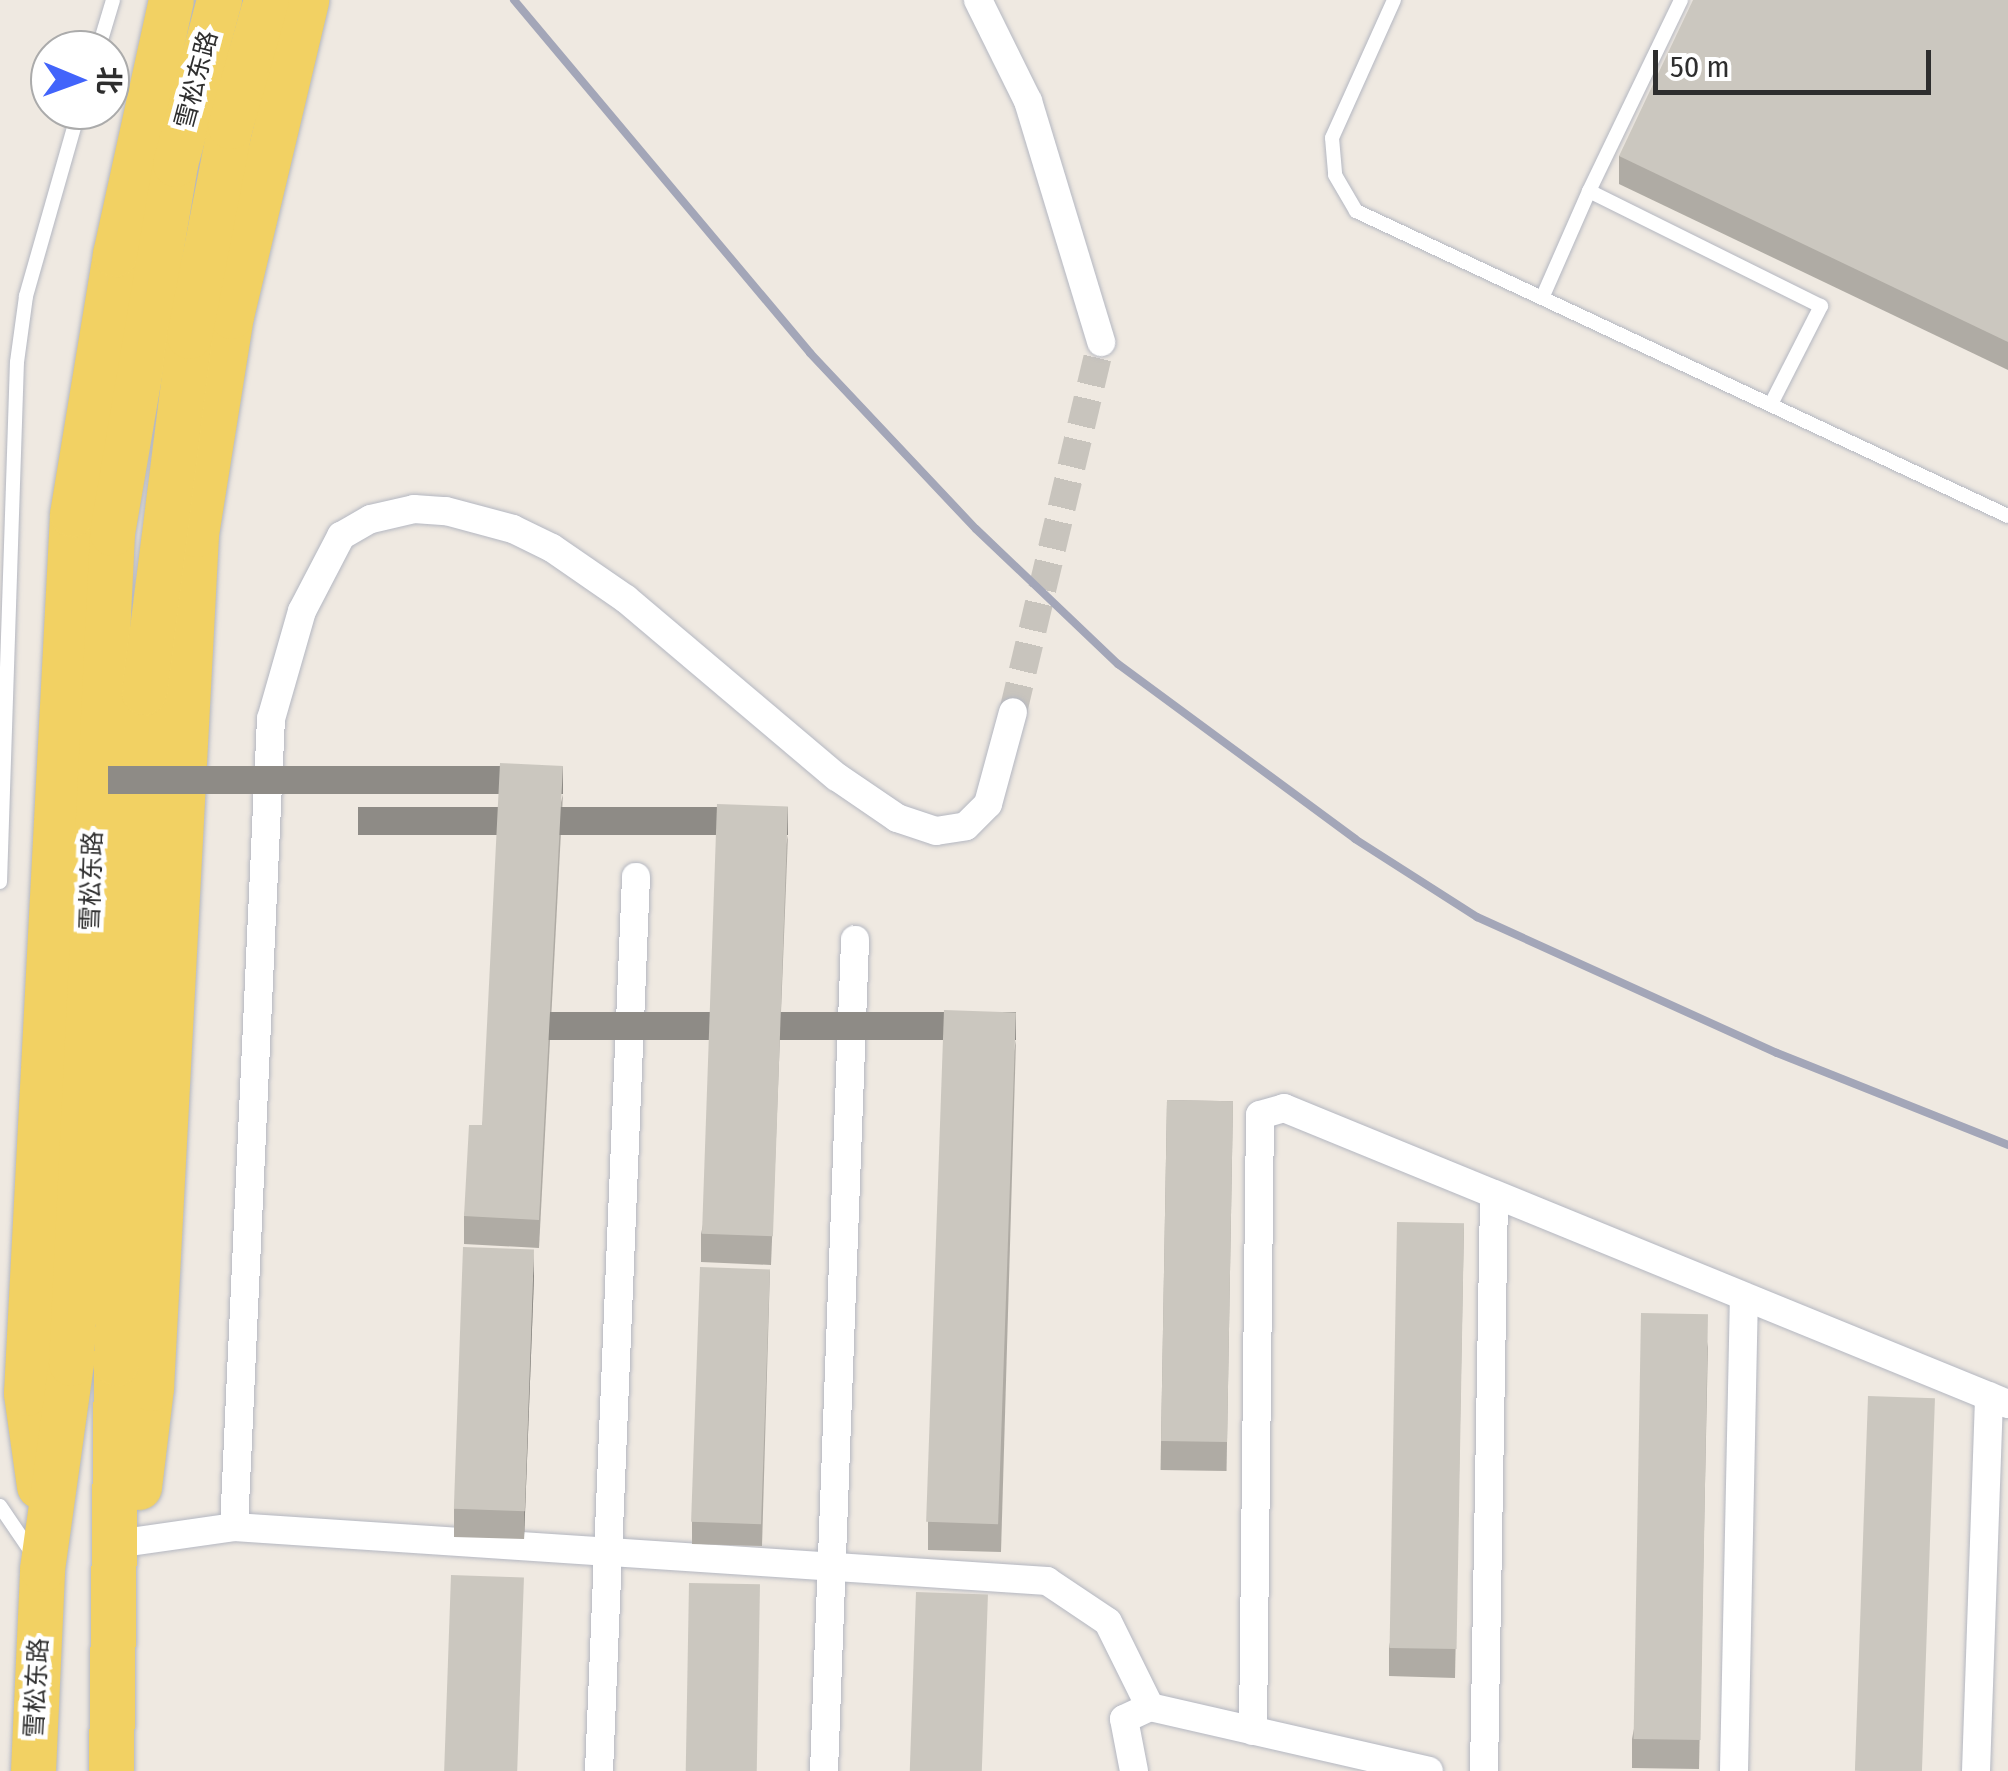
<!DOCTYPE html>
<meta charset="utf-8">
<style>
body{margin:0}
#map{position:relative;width:2008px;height:1771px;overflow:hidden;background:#efe9e1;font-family:"Fira Sans Condensed","Noto Sans SC",sans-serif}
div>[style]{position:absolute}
.street-tunnel>*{height:28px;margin-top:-14px;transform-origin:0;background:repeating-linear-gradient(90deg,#c8c4bd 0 28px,transparent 0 42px)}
.roads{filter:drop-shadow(0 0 2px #b4b7c1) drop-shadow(0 0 2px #b4b7c1)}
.lane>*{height:14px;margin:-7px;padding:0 7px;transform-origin:7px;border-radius:7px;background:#fff}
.street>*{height:28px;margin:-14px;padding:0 14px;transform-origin:14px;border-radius:14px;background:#fff}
.primary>*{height:45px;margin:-22.5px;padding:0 22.5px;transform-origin:22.5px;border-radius:22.5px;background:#f2d163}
.rail>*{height:8px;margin:-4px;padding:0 4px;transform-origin:4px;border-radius:4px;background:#a3a6b8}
.wall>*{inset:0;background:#afaba4;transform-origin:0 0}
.shaded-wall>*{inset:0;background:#8e8b86;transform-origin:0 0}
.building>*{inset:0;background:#cbc7bf;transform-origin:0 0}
span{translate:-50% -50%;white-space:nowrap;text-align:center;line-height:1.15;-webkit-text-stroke:9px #fff;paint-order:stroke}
.street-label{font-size:25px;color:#2e2e2e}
.north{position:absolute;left:30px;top:30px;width:100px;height:100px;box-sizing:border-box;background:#fff;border:2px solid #ababab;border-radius:50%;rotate:91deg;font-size:28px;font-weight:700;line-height:40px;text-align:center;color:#2e2e2e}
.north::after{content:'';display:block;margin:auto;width:35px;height:45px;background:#4264fb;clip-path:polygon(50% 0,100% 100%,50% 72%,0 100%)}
.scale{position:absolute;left:1653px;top:50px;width:278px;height:45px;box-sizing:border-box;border:5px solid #2e2e2e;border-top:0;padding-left:12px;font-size:30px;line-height:35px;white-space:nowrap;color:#2e2e2e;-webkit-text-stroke:8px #fff;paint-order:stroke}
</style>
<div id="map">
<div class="street-tunnel">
<i style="left:1013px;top:712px;width:380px;rotate:-76.6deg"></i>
</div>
<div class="roads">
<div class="lane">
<i style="left:1394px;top:0;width:151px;rotate:114.2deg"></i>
<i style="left:1332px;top:138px;width:37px;rotate:85deg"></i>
<i style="left:1335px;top:175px;width:42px;rotate:59.7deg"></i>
<i style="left:1356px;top:211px;width:720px;rotate:25.07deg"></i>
<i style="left:1681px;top:0;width:212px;rotate:115.7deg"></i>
<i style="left:1589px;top:191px;width:259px;rotate:26.4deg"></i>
<i style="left:1821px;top:306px;width:110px;rotate:117deg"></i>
<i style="left:98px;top:50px;width:52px;rotate:-73.3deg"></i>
<i style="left:1543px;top:296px;width:115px;rotate:-66.3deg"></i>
<i style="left:0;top:882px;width:520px;rotate:-88.13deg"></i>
<i style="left:17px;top:362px;width:67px;rotate:-82.2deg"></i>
<i style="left:26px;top:296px;width:193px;rotate:-74.1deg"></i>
<i style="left:0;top:1506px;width:60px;rotate:55.8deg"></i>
</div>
<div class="street">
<i style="left:978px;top:0;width:113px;rotate:63.7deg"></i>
<i style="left:1028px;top:101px;width:252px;rotate:73.1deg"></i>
<i style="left:234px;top:1527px;width:815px;rotate:3.8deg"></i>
<i style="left:1047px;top:1581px;width:73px;rotate:33.9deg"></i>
<i style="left:1108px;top:1622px;width:95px;rotate:63.7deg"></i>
<i style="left:116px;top:1544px;width:119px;rotate:-8.2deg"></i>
<i style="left:234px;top:1527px;width:809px;rotate:-87.38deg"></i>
<i style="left:271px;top:719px;width:112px;rotate:-74deg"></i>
<i style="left:302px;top:611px;width:85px;rotate:-62.5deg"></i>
<i style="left:341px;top:536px;width:34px;rotate:-30deg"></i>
<i style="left:371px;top:519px;width:44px;rotate:-13.1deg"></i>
<i style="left:414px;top:509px;width:32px;rotate:4deg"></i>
<i style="left:446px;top:511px;width:69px;rotate:15deg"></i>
<i style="left:513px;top:529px;width:43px;rotate:26deg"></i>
<i style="left:552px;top:548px;width:90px;rotate:34.6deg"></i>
<i style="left:626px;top:599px;width:276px;rotate:40.2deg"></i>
<i style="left:837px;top:777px;width:73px;rotate:34.3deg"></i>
<i style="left:897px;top:818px;width:41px;rotate:18.4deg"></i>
<i style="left:936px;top:831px;width:30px;rotate:-9deg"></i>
<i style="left:966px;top:826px;width:31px;rotate:-45deg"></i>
<i style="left:988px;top:804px;width:95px;rotate:-74.8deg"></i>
<i style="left:1253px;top:1731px;width:616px;rotate:-89.35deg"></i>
<i style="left:1260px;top:1115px;width:25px;rotate:-16deg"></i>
<i style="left:1284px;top:1108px;width:782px;rotate:22.24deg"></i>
<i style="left:599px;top:1771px;width:895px;rotate:-87.63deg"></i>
<i style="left:824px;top:1771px;width:832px;rotate:-87.86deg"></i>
<i style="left:1134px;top:1771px;width:53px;rotate:-100.9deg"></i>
<i style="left:1124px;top:1719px;width:29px;rotate:-25deg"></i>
<i style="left:1150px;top:1707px;width:286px;rotate:12.9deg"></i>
<i style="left:1484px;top:1771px;width:574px;rotate:-89deg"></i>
<i style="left:1734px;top:1771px;width:472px;rotate:-88.8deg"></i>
<i style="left:1976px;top:1771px;width:375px;rotate:-88deg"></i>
</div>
<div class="primary">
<i style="left:39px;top:1486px;width:94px;rotate:-98deg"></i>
<i style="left:26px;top:1393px;width:880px;rotate:-87deg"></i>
<i style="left:72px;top:514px;width:264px;rotate:-80.6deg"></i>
<i style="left:115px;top:254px;width:260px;rotate:-77.6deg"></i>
<i style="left:139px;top:1487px;width:100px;rotate:-83.1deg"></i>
<i style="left:151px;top:1388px;width:855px;rotate:-86.98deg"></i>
<i style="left:196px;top:534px;width:221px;rotate:-80.9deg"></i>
<i style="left:231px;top:316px;width:325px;rotate:-76.6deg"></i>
<i style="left:33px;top:1771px;width:202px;rotate:-87.4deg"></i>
<i style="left:42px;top:1569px;width:208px;rotate:-82deg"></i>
<i style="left:71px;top:1363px;width:831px;rotate:-87.17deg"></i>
<i style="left:112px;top:533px;width:374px;rotate:-80.3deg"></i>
<i style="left:175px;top:164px;width:170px;rotate:-75deg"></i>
<i style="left:111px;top:1771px;width:408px;rotate:-89.3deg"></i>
<i style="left:116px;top:1363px;width:672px;rotate:-87.61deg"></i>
<i style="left:144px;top:692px;width:359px;rotate:-82.8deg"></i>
<i style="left:189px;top:336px;width:214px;rotate:-79deg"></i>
<i style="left:230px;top:126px;width:131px;rotate:-74.1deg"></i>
</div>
</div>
<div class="rail">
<i style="left:514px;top:0;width:461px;rotate:50deg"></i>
<i style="left:810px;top:353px;width:242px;rotate:46.7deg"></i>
<i style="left:976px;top:529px;width:196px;rotate:43.6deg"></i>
<i style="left:1118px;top:664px;width:295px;rotate:36.4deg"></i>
<i style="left:1355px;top:839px;width:145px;rotate:32.6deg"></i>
<i style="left:1477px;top:917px;width:329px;rotate:24.4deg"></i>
<i style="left:1777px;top:1053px;width:249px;rotate:21.7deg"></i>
</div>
<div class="wall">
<i style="clip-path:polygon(2008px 0,2008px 370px,1619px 184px,1619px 156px)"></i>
<i style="clip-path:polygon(563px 794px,539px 1248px,464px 1244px,464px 1216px,482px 1125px)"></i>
<i style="clip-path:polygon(788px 835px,771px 1265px,701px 1262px,701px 1234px)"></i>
<i style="clip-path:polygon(1016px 1040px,1001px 1552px,928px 1550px,928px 1522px)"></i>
<i style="left:1167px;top:1100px;width:66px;height:370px;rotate:1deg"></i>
<i style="clip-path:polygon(1464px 1223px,1455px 1678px,1389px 1676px,1389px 1648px)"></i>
<i style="clip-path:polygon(770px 1269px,762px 1546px,692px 1544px,692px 1522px)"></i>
<i style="clip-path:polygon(534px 1277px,524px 1539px,454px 1537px,454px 1509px)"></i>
<i style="clip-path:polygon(1708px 1342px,1699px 1769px,1632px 1768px,1632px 1739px)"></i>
</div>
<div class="shaded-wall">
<i style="left:563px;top:766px;width:28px;height:455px;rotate:90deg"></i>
<i style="left:788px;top:807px;width:28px;height:430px;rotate:90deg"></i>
<i style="left:1016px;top:1012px;width:28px;height:512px;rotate:90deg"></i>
<i style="clip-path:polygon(534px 1249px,534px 1277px,524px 1539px,524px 1511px)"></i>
</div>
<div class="building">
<i style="clip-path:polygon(1693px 0,2008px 0,2008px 342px,1619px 156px)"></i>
<i style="clip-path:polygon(500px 763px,563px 766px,539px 1220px,464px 1216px,469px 1125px,482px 1125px)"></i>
<i style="left:717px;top:804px;width:71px;height:430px;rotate:2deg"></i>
<i style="left:944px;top:1010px;width:72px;height:512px;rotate:2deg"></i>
<i style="left:1167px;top:1100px;width:66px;height:341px;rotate:1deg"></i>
<i style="left:1397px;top:1222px;width:67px;height:426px;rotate:1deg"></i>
<i style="left:463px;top:1247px;width:71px;height:262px;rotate:2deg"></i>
<i style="left:700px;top:1267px;width:70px;height:255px;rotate:2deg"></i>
<i style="left:1641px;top:1313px;width:67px;height:426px;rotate:1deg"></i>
<i style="left:1868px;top:1396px;width:67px;height:375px;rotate:2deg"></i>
<i style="left:451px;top:1575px;width:73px;height:196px;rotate:2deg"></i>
<i style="left:689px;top:1583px;width:71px;height:188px;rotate:1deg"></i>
<i style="left:916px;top:1592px;width:72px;height:179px;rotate:2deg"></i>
</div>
<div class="street-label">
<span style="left:197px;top:80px;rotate:-75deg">雪松东路</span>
<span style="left:92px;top:881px;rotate:-88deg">雪松东路</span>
<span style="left:37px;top:1688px;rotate:-87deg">雪松东路</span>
</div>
<div class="north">北</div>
<div class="scale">50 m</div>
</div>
